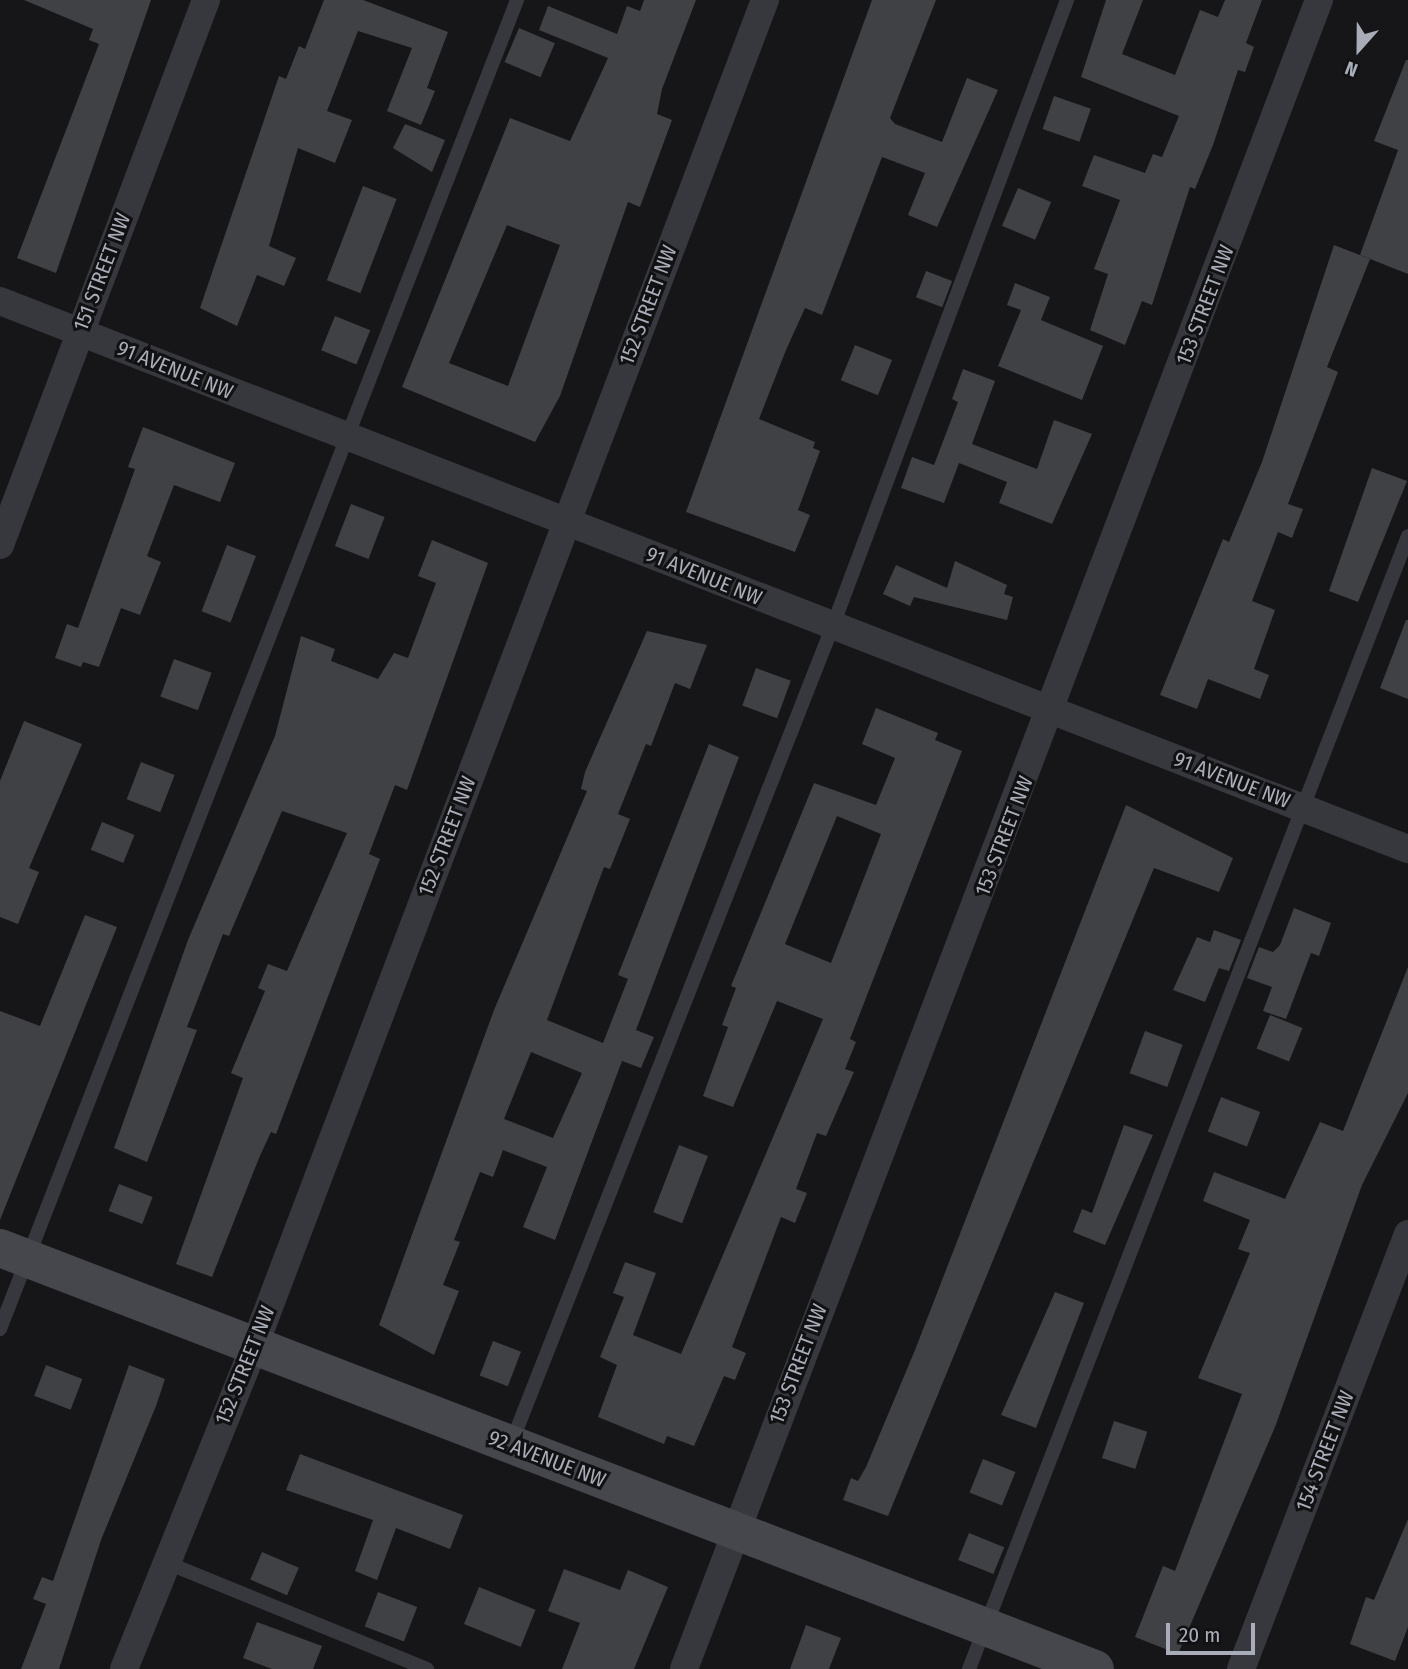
<!DOCTYPE html>
<style>
body{margin:0}
#map{position:relative;width:1408px;height:1669px;overflow:hidden;background:#161618;font-family:"Fira Sans Condensed",sans-serif}
div>[style]{position:absolute}
.building>*{inset:0;background:#404145;transform-origin:0 0}
.lane>*{height:14px;margin:-7px;padding:0 7px;transform-origin:7px;border-radius:7px;background:#37383d}
.street>*{height:28px;margin:-14px;padding:0 14px;transform-origin:14px;border-radius:14px;background:#37383d}
.secondary>*{height:38px;margin:-19px;padding:0 19px;transform-origin:19px;border-radius:19px;background:#45474d}
span{translate:-50% -50%;white-space:nowrap;text-align:center;line-height:1.15;-webkit-text-stroke:6px #111113;paint-order:stroke}
.street-label{font-size:21px;color:#a8adb8}
.north{position:absolute;left:1324px;top:14px;width:70px;height:70px;-webkit-text-stroke:5px #111113;paint-order:stroke;rotate:201deg;font-size:19px;font-weight:700;line-height:28px;text-align:center;color:#a8adb8}
.north::after{content:'';display:block;margin:auto;width:24px;height:32px;background:#a8adb8;clip-path:polygon(50% 0,100% 100%,50% 72%,0 100%)}
.scale{position:absolute;left:1166px;top:1623px;width:89px;height:32px;box-sizing:border-box;border:4px solid #a8adb8;border-top:0;padding-left:9px;font-size:21px;line-height:24px;white-space:nowrap;color:#a8adb8;-webkit-text-stroke:5px #111113;paint-order:stroke}
</style>
<div id="map">
<div class="building">
<i style="clip-path:polygon(24px 0,151px 0,56px 273px,17px 258px,99px 44px,89px 40px,93px 29px)"></i>
<i style="clip-path:polygon(324px 0,363px 0,448px 32px,427px 88px,435px 91px,421px 125px,387px 111px,412px 48px,358px 31px,327px 111px,352px 120px,335px 163px,298px 148px,269px 246px,296px 258px,284px 286px,257px 275px,237px 326px,200px 308px,279px 76px,286px 79px,299px 46px,305px 49px)"></i>
<i style="clip-path:polygon(evenodd,644px 0,696px 0,662px 89px,657px 114px,672px 120px,640px 207px,628px 202px,560px 396px,535px 442px,402px 387px,510px 118px,570px 141px,608px 58px,539px 30px,548px 6px,617px 34px,627px 6px,640px 11px,644px 0,507px 225px,560px 245px,508px 386px,449px 363px,507px 225px)"></i>
<i style="clip-path:polygon(872px 0,936px 0,890px 118px,895px 124px,942px 142px,967px 78px,998px 90px,937px 227px,908px 215px,925px 173px,882px 157px,822px 315px,805px 308px,786px 350px,759px 419px,815px 442px,813px 448px,820px 451px,798px 510px,810px 515px,795px 552px,686px 512px)"></i>
<i style="clip-path:polygon(1106px 0,1143px 0,1122px 54px,1175px 75px,1200px 10px,1218px 17px,1225px 0,1262px 0,1246px 43px,1254px 47px,1245px 72px,1238px 70px,1213px 145px,1195px 189px,1190px 187px,1152px 305px,1142px 301px,1125px 345px,1090px 330px,1108px 274px,1094px 269px,1120px 200px,1082px 186px,1094px 155px,1145px 173px,1153px 154px,1162px 157px,1179px 116px,1081px 77px)"></i>
<i style="left:519px;top:28px;width:39px;height:37px;rotate:23deg"></i>
<i style="clip-path:polygon(1406px 60px,1408px 60px,1408px 274px,1360px 255px,1398px 150px,1374px 141px)"></i>
<i style="left:1054px;top:96px;width:39px;height:35px;rotate:19deg"></i>
<i style="clip-path:polygon(405px 124px,445px 140px,432px 172px,393px 148px)"></i>
<i style="left:363px;top:186px;width:36px;height:101px;rotate:21deg"></i>
<i style="left:1018px;top:188px;width:36px;height:41px;rotate:23deg"></i>
<i style="clip-path:polygon(1334px 245px,1370px 259px,1327px 367px,1338px 372px,1288px 504px,1303px 509px,1292px 538px,1278px 532px,1252px 601px,1275px 610px,1254px 669px,1269px 675px,1260px 699px,1208px 679px,1197px 709px,1160px 695px,1223px 539px,1229px 542px,1262px 462px)"></i>
<i style="left:926px;top:271px;width:28px;height:28px;rotate:21deg"></i>
<i style="clip-path:polygon(1015px 283px,1050px 297px,1041px 320px,1103px 346px,1082px 400px,998px 366px,1021px 310px,1007px 305px)"></i>
<i style="left:335px;top:316px;width:38px;height:37px;rotate:22deg"></i>
<i style="left:855px;top:345px;width:40px;height:38px;rotate:22deg"></i>
<i style="clip-path:polygon(963px 369px,995px 381px,972px 444px,1037px 469px,1054px 420px,1092px 434px,1052px 524px,999px 503px,1007px 482px,959px 463px,944px 503px,901px 488px,912px 457px,934px 465px,958px 402px,952px 399px)"></i>
<i style="clip-path:polygon(143px 427px,235px 463px,220px 502px,174px 485px,147px 556px,161px 562px,140px 615px,121px 608px,99px 667px,83px 662px,81px 667px,55px 658px,67px 624px,78px 628px,135px 469px,128px 467px)"></i>
<i style="clip-path:polygon(1372px 468px,1407px 481px,1358px 602px,1329px 591px)"></i>
<i style="left:351px;top:504px;width:36px;height:45px;rotate:21deg"></i>
<i style="clip-path:polygon(432px 540px,488px 563px,407px 790px,395px 785px,369px 854px,380px 859px,276px 1134px,271px 1132px,259px 1158px,212px 1277px,176px 1264px,243px 1078px,231px 1073px,265px 991px,258px 988px,268px 964px,287px 971px,347px 833px,282px 811px,229px 936px,223px 934px,187px 1027px,197px 1030px,147px 1162px,114px 1148px,188px 940px,275px 736px,301px 636px,335px 649px,331px 661px,378px 679px,394px 653px,408px 658px,436px 583px,418px 576px)"></i>
<i style="left:227px;top:545px;width:31px;height:71px;rotate:21deg"></i>
<i style="clip-path:polygon(955px 561px,1007px 585px,1004px 594px,1013px 597px,1007px 620px,914px 597px,910px 606px,883px 594px,896px 565px,947px 588px)"></i>
<i style="clip-path:polygon(1406px 620px,1408px 620px,1408px 699px,1380px 688px)"></i>
<i style="clip-path:polygon(evenodd,647px 631px,707px 645px,690px 689px,675px 683px,651px 746px,646px 744px,618px 814px,630px 819px,610px 869px,604px 867px,547px 1020px,603px 1043px,628px 979px,618px 975px,709px 744px,739px 757px,636px 1030px,654px 1037px,641px 1068px,622px 1061px,555px 1240px,523px 1227px,547px 1167px,503px 1150px,493px 1177px,480px 1172px,454px 1240px,460px 1242px,443px 1285px,459px 1291px,434px 1355px,379px 1325px,494px 1010px,587px 791px,581px 789px,585px 772px,647px 631px,531px 1052px,582px 1073px,553px 1138px,504px 1119px,531px 1052px)"></i>
<i style="left:174px;top:659px;width:40px;height:40px;rotate:20deg"></i>
<i style="left:756px;top:668px;width:37px;height:40px;rotate:20deg"></i>
<i style="clip-path:polygon(evenodd,876px 708px,938px 733px,935px 740px,962px 751px,850px 1039px,856px 1042px,845px 1069px,854px 1072px,826px 1136px,817px 1133px,796px 1189px,807px 1193px,795px 1223px,781px 1217px,732px 1347px,746px 1353px,735px 1380px,724px 1376px,694px 1446px,667px 1436px,664px 1444px,598px 1417px,617px 1365px,600px 1357px,624px 1297px,613px 1293px,625px 1262px,656px 1273px,633px 1335px,681px 1354px,823px 1019px,777px 1001px,733px 1107px,703px 1096px,728px 1027px,722px 1025px,736px 988px,731px 986px,814px 783px,876px 805px,895px 758px,862px 744px,876px 708px,837px 816px,881px 834px,831px 963px,785px 944px,837px 816px)"></i>
<i style="clip-path:polygon(24px 721px,82px 744px,29px 868px,39px 872px,18px 924px,0 917px,0 781px)"></i>
<i style="left:141px;top:762px;width:36px;height:40px;rotate:21deg"></i>
<i style="clip-path:polygon(1126px 805px,1233px 858px,1219px 892px,1154px 868px,888px 1516px,843px 1500px,851px 1478px,858px 1481px,866px 1467px,915px 1350px)"></i>
<i style="left:102px;top:822px;width:35px;height:30px;rotate:22deg"></i>
<i style="clip-path:polygon(1294px 908px,1331px 923px,1319px 956px,1311px 953px,1286px 1019px,1263px 1011px,1272px 987px,1247px 978px,1259px 947px,1273px 952px,1280px 945px)"></i>
<i style="clip-path:polygon(85px 915px,117px 927px,0 1220px,0 1011px,40px 1026px)"></i>
<i style="clip-path:polygon(1214px 930px,1241px 940px,1229px 971px,1219px 968px,1205px 1002px,1173px 990px,1197px 937px,1210px 942px)"></i>
<i style="clip-path:polygon(1408px 967px,1408px 1093px,1362px 1185px,1275px 1427px,1178px 1654px,1135px 1637px,1163px 1566px,1175px 1571px,1242px 1394px,1198px 1378px,1250px 1253px,1238px 1249px,1250px 1220px,1203px 1201px,1214px 1172px,1285px 1199px,1320px 1122px,1343px 1131px)"></i>
<i style="left:1270px;top:1015px;width:35px;height:36px;rotate:22deg"></i>
<i style="left:1145px;top:1031px;width:40px;height:45px;rotate:20deg"></i>
<i style="left:1221px;top:1097px;width:42px;height:37px;rotate:21deg"></i>
<i style="clip-path:polygon(1124px 1125px,1153px 1135px,1105px 1245px,1073px 1232px,1082px 1209px,1092px 1213px)"></i>
<i style="left:679px;top:1145px;width:31px;height:72px;rotate:21deg"></i>
<i style="left:119px;top:1184px;width:36px;height:29px;rotate:21deg"></i>
<i style="clip-path:polygon(1055px 1292px,1084px 1303px,1036px 1428px,1001px 1415px)"></i>
<i style="left:493px;top:1341px;width:30px;height:37px;rotate:21deg"></i>
<i style="left:46px;top:1365px;width:39px;height:33px;rotate:21deg"></i>
<i style="clip-path:polygon(129px 1365px,165px 1379px,156px 1406px,101px 1540px,59px 1669px,21px 1669px,46px 1604px,33px 1599px,42px 1577px,53px 1581px)"></i>
<i style="left:1114px;top:1421px;width:35px;height:39px;rotate:18deg"></i>
<i style="clip-path:polygon(300px 1454px,463px 1515px,450px 1549px,396px 1528px,377px 1580px,355px 1571px,373px 1520px,286px 1490px)"></i>
<i style="left:983px;top:1459px;width:35px;height:36px;rotate:22deg"></i>
<i style="clip-path:polygon(1408px 1519px,1408px 1627px,1395px 1661px,1350px 1644px,1366px 1597px,1374px 1600px)"></i>
<i style="left:969px;top:1533px;width:38px;height:29px;rotate:22deg"></i>
<i style="left:262px;top:1552px;width:40px;height:30px;rotate:23deg"></i>
<i style="clip-path:polygon(564px 1569px,620px 1590px,628px 1570px,668px 1587px,634px 1669px,562px 1669px,580px 1623px,548px 1611px)"></i>
<i style="left:479px;top:1587px;width:61px;height:40px;rotate:22deg"></i>
<i style="left:378px;top:1592px;width:42px;height:37px;rotate:21deg"></i>
<i style="clip-path:polygon(257px 1622px,322px 1646px,313px 1669px,272px 1669px,243px 1658px)"></i>
<i style="clip-path:polygon(806px 1625px,841px 1638px,829px 1669px,790px 1669px)"></i>
</div>
<div class="lane">
<i style="left:0;top:1329px;width:1426px;rotate:-68.74deg"></i>
<i style="left:511px;top:1444px;width:877px;rotate:-68.53deg"></i>
<i style="left:832px;top:628px;width:671px;rotate:-69.48deg"></i>
<i style="left:165px;top:1562px;width:283px;rotate:22.2deg"></i>
<i style="left:969px;top:1669px;width:1215px;rotate:-68.82deg"></i>
</div>
<div class="street">
<i style="left:0;top:301px;width:1511px;rotate:21.27deg"></i>
<i style="left:0;top:545px;width:583px;rotate:-69.29deg"></i>
<i style="left:124px;top:1669px;width:350px;rotate:-68deg"></i>
<i style="left:255px;top:1344px;width:1438px;rotate:-69.22deg"></i>
<i style="left:684px;top:1669px;width:1786px;rotate:-69.17deg"></i>
<i style="left:1241px;top:1669px;width:466px;rotate:-69deg"></i>
</div>
<div class="secondary">
<i style="left:0;top:1248px;width:1173px;rotate:21.03deg"></i>
</div>
<div class="street-label">
<span style="left:102px;top:272px;rotate:-69deg">151 STREET NW</span>
<span style="left:648px;top:305px;rotate:-69deg">152 STREET NW</span>
<span style="left:1205px;top:305px;rotate:-69deg">153 STREET NW</span>
<span style="left:175px;top:370px;rotate:22deg">91 AVENUE NW</span>
<span style="left:704px;top:576px;rotate:22deg">91 AVENUE NW</span>
<span style="left:1232px;top:780px;rotate:21deg">91 AVENUE NW</span>
<span style="left:447px;top:836px;rotate:-69deg">152 STREET NW</span>
<span style="left:1004px;top:836px;rotate:-69deg">153 STREET NW</span>
<span style="left:798px;top:1364px;rotate:-69deg">153 STREET NW</span>
<span style="left:245px;top:1365px;rotate:-68deg">152 STREET NW</span>
<span style="left:1325px;top:1451px;rotate:-69deg">154 STREET NW</span>
<span style="left:547px;top:1459px;rotate:21deg">92 AVENUE NW</span>
</div>
<div class="north">N</div>
<div class="scale">20 m</div>
</div>
